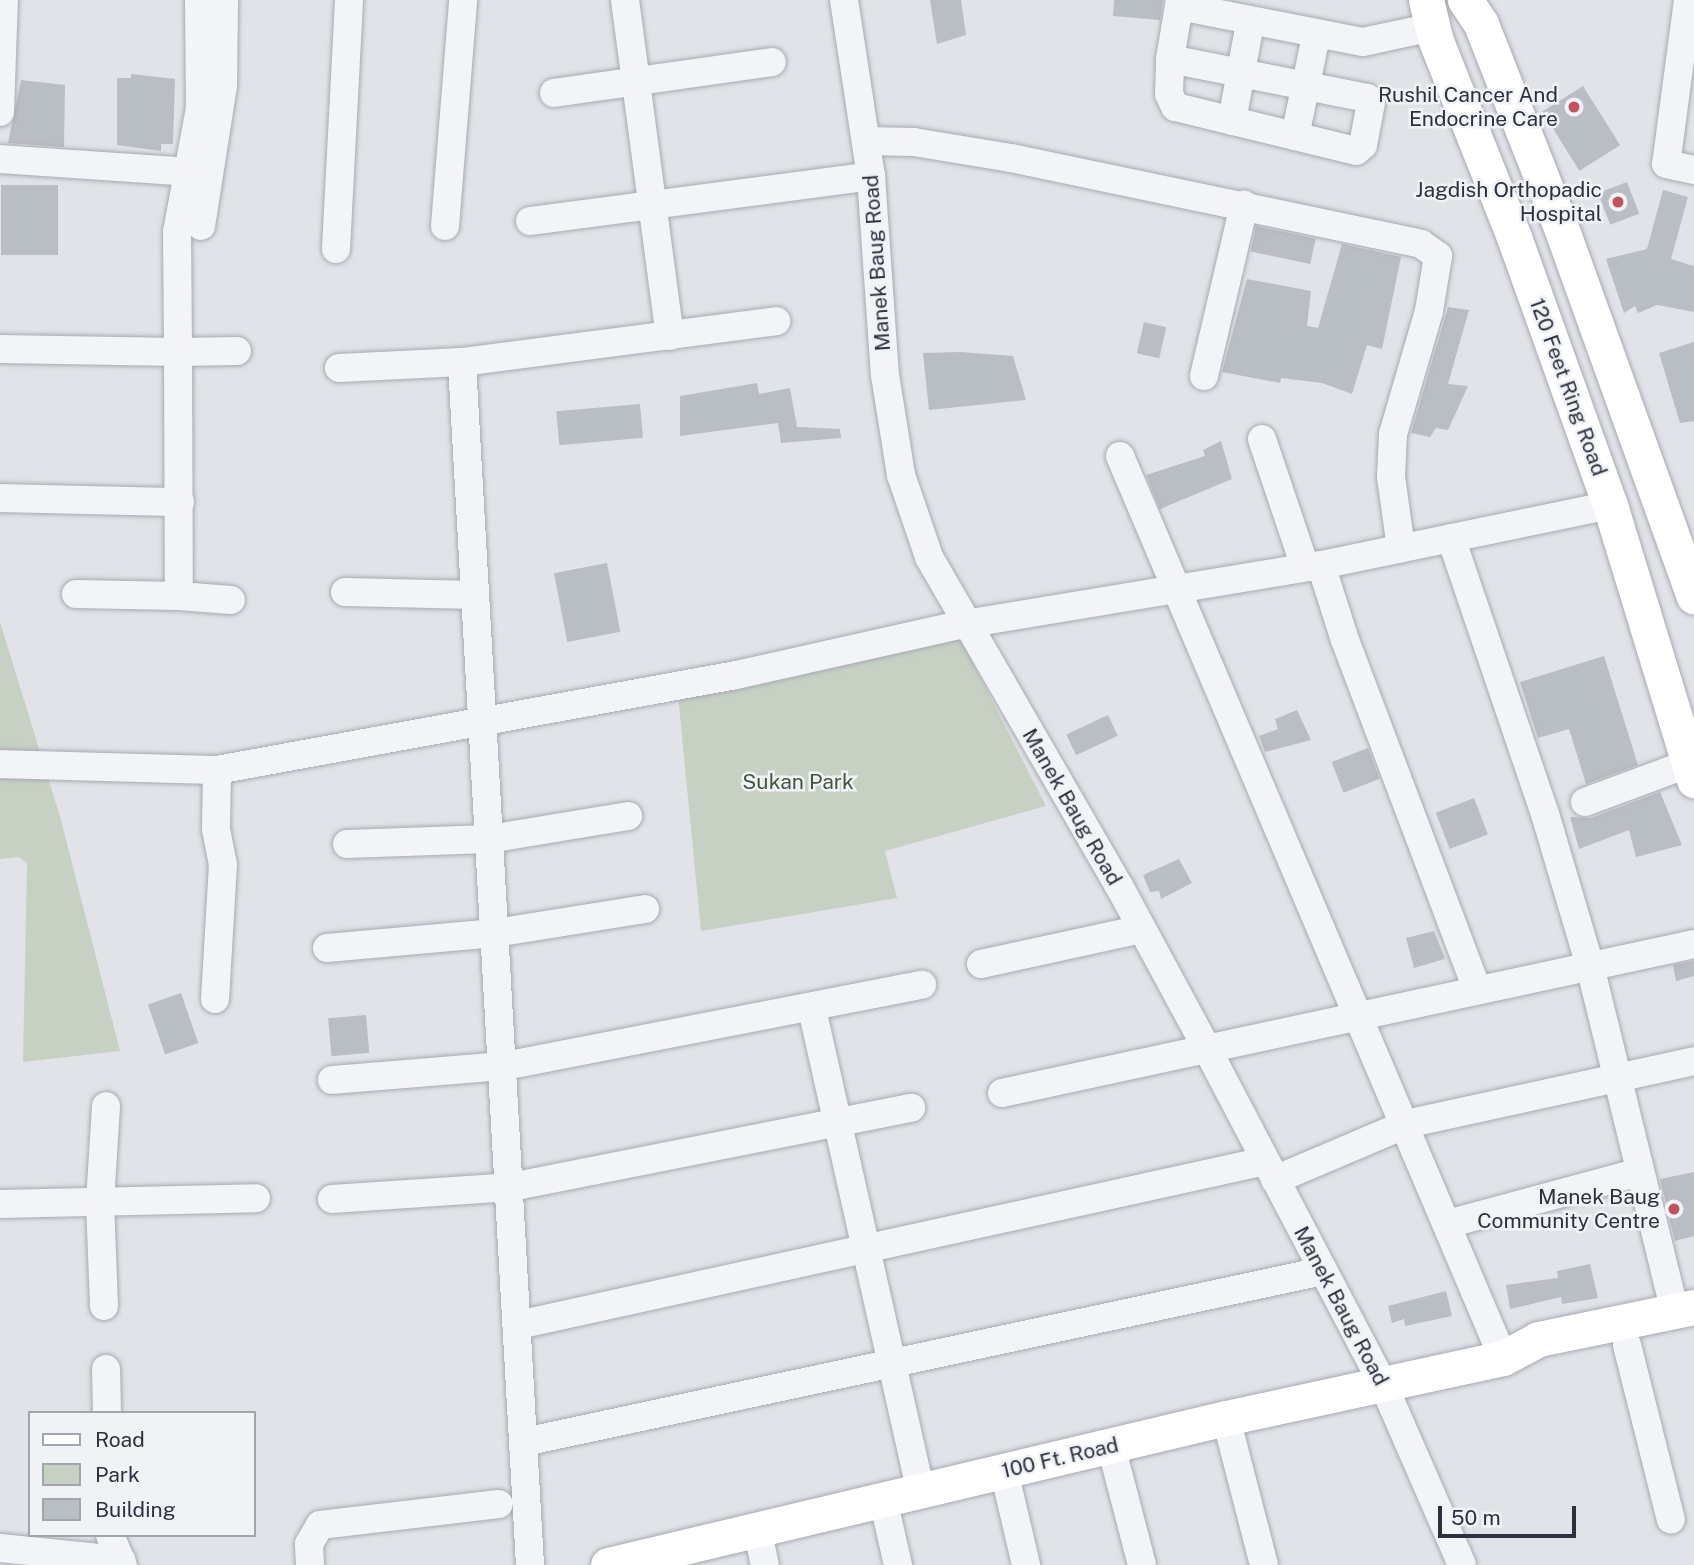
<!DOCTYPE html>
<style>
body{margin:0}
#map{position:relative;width:1694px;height:1565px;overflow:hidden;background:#e1e3e8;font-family:"Public Sans",sans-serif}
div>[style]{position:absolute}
.green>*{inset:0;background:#c6d1c3}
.building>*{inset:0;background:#b9bdc4;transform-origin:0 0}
.roads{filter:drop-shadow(0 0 2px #a7aab2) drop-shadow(0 0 2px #a7aab2)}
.minor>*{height:28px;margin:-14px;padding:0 14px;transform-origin:14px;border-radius:14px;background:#f3f4f7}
.major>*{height:35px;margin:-17.5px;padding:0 17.5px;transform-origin:17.5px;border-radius:17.5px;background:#fff}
.dots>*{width:19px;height:19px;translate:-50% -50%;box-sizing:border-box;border:4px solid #f0f2f6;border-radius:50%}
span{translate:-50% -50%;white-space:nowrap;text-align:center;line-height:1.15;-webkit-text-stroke:5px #f0f2f6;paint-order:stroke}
.poi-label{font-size:21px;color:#2b313e}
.right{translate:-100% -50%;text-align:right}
.street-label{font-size:21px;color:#2b313e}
.park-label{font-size:21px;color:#3e583a}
.legend{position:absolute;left:28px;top:1411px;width:228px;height:126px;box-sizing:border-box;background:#f0f2f6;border:2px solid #a1a5ac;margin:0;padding:9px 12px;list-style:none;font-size:21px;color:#2b313e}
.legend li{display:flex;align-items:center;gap:14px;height:35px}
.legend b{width:35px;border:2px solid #a1a5ac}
.scale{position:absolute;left:1438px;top:1506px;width:138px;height:32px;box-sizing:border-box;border:4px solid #2b313e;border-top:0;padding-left:9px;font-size:21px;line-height:24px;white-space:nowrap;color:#2b313e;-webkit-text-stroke:5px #f0f2f6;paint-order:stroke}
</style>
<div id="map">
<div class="green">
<i style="clip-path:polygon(0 622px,61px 820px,120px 1051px,23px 1062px,27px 863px,19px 857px,0 859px)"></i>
<i style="clip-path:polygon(958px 634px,1046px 806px,885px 851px,897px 898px,701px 931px,678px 695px)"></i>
</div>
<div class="building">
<i style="clip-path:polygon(930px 0,961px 0,966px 35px,937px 44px)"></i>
<i style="clip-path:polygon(1114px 0,1163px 0,1160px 20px,1113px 16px)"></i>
<i style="clip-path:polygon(131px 74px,175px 79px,173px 144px,161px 144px,161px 151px,117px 145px,117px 78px,131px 78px)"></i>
<i style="clip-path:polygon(21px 80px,65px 85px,64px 147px,8px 143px)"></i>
<i style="left:1583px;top:86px;width:70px;height:48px;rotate:58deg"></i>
<i style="left:1627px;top:182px;width:34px;height:31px;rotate:69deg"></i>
<i style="left:1px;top:185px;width:57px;height:70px"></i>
<i style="clip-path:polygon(1663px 190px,1688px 197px,1671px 259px,1694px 266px,1694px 312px,1657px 305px,1638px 313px,1635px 306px,1624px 313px,1606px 259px,1647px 249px)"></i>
<i style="left:1256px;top:226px;width:61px;height:26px;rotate:12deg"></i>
<i style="clip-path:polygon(1342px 244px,1401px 257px,1382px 349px,1367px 345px,1352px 394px,1322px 383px,1281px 378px,1280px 383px,1222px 372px,1247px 279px,1311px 291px,1307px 326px,1318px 328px)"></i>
<i style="clip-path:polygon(1448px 307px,1469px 310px,1448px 384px,1468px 386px,1448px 430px,1436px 428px,1430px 437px,1411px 433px)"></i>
<i style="left:1144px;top:322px;width:23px;height:32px;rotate:13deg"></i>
<i style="clip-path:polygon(1694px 342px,1694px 421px,1680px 423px,1659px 353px)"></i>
<i style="clip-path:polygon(961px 352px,1013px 356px,1026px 400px,929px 410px,923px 353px)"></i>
<i style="clip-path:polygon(757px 383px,759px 394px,790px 388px,797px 427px,840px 429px,841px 438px,781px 443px,778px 423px,680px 436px,680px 396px)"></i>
<i style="left:640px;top:404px;width:34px;height:84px;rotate:85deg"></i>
<i style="clip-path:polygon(1221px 441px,1232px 479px,1160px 509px,1146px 475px,1205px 456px,1203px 450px)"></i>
<i style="left:607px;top:563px;width:70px;height:54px;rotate:79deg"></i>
<i style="clip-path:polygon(1604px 656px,1638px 765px,1586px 784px,1569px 729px,1538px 738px,1520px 682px)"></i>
<i style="clip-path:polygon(1297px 710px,1311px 740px,1265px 752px,1259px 736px,1278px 729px,1275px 719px)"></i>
<i style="left:1108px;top:715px;width:23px;height:46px;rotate:65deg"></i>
<i style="left:1368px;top:748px;width:33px;height:39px;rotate:69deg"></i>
<i style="clip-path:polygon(1660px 792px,1682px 845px,1636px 857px,1629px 830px,1579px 849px,1570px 817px,1591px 818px)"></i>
<i style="left:1474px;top:798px;width:39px;height:41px;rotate:69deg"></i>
<i style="clip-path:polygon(1179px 859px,1192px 883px,1161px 899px,1159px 891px,1150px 892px,1143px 875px)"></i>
<i style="clip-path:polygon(1434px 931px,1445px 959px,1414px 968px,1406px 938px)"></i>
<i style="clip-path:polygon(1694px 961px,1694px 976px,1676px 981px,1673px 965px)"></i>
<i style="left:181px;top:993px;width:53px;height:35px;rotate:71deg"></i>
<i style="left:366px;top:1015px;width:38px;height:38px;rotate:85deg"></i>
<i style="clip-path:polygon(1694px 1172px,1694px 1236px,1675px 1241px,1660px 1179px)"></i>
<i style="clip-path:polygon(1590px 1264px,1598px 1298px,1562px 1304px,1561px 1297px,1510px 1309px,1506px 1285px,1558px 1278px,1557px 1271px)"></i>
<i style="clip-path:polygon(1446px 1291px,1452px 1316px,1405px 1326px,1404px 1319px,1392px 1323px,1388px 1306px)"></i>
</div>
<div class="roads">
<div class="minor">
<i style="left:199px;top:0;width:108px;rotate:89.5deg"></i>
<i style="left:200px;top:108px;width:126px;rotate:100.5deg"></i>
<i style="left:177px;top:232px;width:120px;rotate:89.5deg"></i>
<i style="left:178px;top:352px;width:59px;rotate:-1deg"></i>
<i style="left:625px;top:0;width:339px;rotate:82.4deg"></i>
<i style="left:844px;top:0;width:178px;rotate:81.3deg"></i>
<i style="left:871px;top:176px;width:199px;rotate:86deg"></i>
<i style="left:885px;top:375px;width:101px;rotate:80.9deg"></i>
<i style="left:901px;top:475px;width:87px;rotate:71.1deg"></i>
<i style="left:929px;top:557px;width:380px;rotate:60deg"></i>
<i style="left:1119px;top:886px;width:183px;rotate:61.6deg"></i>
<i style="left:1206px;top:1047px;width:381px;rotate:62.3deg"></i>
<i style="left:1383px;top:1384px;width:197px;rotate:66.4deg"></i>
<i style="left:1688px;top:0;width:165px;rotate:97.6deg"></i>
<i style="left:1666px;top:164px;width:29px;rotate:12deg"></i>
<i style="left:1179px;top:6px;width:187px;rotate:11.1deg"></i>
<i style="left:1363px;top:42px;width:72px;rotate:-12.1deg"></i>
<i style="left:1170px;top:59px;width:201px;rotate:11.2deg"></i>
<i style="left:1367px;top:98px;width:6px;rotate:51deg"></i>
<i style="left:1371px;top:103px;width:43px;rotate:100.8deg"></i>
<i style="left:1363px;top:145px;width:9px;rotate:139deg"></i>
<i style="left:1356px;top:151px;width:186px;rotate:-166.3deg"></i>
<i style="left:1175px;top:107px;width:14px;rotate:-115deg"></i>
<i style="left:1169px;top:94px;width:35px;rotate:-88deg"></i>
<i style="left:1170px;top:59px;width:60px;rotate:-80.4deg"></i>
<i style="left:554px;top:93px;width:220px;rotate:-8.1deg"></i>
<i style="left:0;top:112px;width:112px;rotate:-88deg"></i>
<i style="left:1232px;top:121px;width:100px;rotate:-79.6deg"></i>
<i style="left:1295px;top:136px;width:102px;rotate:-78.1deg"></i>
<i style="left:866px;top:141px;width:48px;rotate:1.2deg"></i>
<i style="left:914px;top:142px;width:98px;rotate:9.4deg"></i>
<i style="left:1011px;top:158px;width:419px;rotate:11.8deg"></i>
<i style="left:1421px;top:244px;width:21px;rotate:35deg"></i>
<i style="left:1438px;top:256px;width:56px;rotate:99.3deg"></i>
<i style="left:1429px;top:311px;width:128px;rotate:106.3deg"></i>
<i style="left:1393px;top:434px;width:43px;rotate:92.7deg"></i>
<i style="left:1391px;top:477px;width:72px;rotate:82deg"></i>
<i style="left:0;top:159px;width:174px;rotate:3.9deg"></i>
<i style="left:530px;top:221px;width:344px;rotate:-7.5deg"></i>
<i style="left:201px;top:226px;width:142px;rotate:-81.1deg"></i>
<i style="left:223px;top:86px;width:86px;rotate:-89.3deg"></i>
<i style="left:445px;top:226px;width:227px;rotate:-85.4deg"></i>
<i style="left:336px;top:249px;width:249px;rotate:-87deg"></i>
<i style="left:0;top:349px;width:178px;rotate:1deg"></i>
<i style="left:178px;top:352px;width:244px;rotate:89.8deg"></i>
<i style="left:179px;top:596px;width:103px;rotate:-178.9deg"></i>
<i style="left:339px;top:368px;width:123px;rotate:-2.8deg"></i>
<i style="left:1204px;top:376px;width:176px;rotate:-76.8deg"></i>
<i style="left:1262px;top:439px;width:135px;rotate:71.4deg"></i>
<i style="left:1120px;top:456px;width:980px;rotate:66.99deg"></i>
<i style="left:0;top:498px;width:180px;rotate:1.3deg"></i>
<i style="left:1451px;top:538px;width:292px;rotate:71.2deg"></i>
<i style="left:1545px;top:814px;width:159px;rotate:73.5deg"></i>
<i style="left:1590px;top:966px;width:355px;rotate:76.2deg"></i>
<i style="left:1321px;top:565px;width:79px;rotate:72.3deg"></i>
<i style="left:1345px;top:640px;width:374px;rotate:69.3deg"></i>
<i style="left:345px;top:592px;width:130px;rotate:1.3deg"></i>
<i style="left:179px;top:596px;width:52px;rotate:4.4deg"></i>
<i style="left:0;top:764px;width:217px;rotate:1.6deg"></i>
<i style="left:217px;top:770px;width:528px;rotate:-10.37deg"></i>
<i style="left:736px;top:675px;width:235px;rotate:-12.6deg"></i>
<i style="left:965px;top:624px;width:361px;rotate:-9.4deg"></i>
<i style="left:1321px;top:565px;width:295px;rotate:-11.7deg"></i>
<i style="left:1585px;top:802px;width:110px;rotate:-20.3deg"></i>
<i style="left:347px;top:844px;width:142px;rotate:-2deg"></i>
<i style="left:489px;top:839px;width:141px;rotate:-9.4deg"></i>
<i style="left:327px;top:948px;width:169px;rotate:-5.1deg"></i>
<i style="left:495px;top:933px;width:152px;rotate:-9.1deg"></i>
<i style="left:981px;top:964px;width:164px;rotate:-12.3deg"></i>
<i style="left:215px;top:999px;width:134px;rotate:-86.6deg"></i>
<i style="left:223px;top:865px;width:37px;rotate:-101deg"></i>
<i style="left:216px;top:829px;width:59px;rotate:-89deg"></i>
<i style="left:812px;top:1009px;width:493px;rotate:77.3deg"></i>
<i style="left:332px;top:1080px;width:173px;rotate:-4.7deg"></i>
<i style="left:504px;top:1066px;width:426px;rotate:-11deg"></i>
<i style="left:1002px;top:1093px;width:708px;rotate:-12.15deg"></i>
<i style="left:1275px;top:1180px;width:142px;rotate:-23.1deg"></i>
<i style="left:1406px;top:1124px;width:295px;rotate:-12.3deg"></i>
<i style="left:332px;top:1199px;width:179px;rotate:-3.8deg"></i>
<i style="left:511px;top:1187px;width:408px;rotate:-11.2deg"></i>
<i style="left:0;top:1204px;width:256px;rotate:-1.3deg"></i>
<i style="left:1447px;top:1224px;width:200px;rotate:-15.1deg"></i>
<i style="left:104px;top:1306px;width:104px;rotate:-92.2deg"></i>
<i style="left:100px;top:1202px;width:96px;rotate:-86.4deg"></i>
<i style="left:518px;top:1325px;width:765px;rotate:-12.38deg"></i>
<i style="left:1627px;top:1345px;width:180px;rotate:75.9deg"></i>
<i style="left:106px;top:1369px;width:44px;rotate:88.7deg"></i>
<i style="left:1226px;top:1418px;width:152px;rotate:75.5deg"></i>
<i style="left:524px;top:1442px;width:817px;rotate:-12.08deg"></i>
<i style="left:1111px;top:1446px;width:123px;rotate:75.4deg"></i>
<i style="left:1004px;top:1471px;width:97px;rotate:76.8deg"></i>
<i style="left:883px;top:1499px;width:68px;rotate:77.2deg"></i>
<i style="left:757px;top:1528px;width:38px;rotate:78deg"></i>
<i style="left:110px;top:1535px;width:33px;rotate:67deg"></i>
<i style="left:0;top:1548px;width:122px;rotate:5.7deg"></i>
<i style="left:310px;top:1565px;width:21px;rotate:-93deg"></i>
<i style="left:309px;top:1544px;width:22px;rotate:-60deg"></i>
<i style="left:320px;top:1525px;width:180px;rotate:-6.7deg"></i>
<i style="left:530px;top:1565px;width:1205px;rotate:-93.24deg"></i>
<i style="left:462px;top:362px;width:317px;rotate:-7.4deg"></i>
</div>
<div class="major">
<i style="left:1426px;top:0;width:42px;rotate:76.3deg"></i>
<i style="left:1436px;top:41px;width:211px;rotate:68.3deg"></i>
<i style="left:1514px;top:237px;width:285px;rotate:70.3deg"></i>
<i style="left:1610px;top:505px;width:288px;rotate:73deg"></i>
<i style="left:1465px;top:0;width:29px;rotate:56deg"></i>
<i style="left:1481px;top:24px;width:213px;rotate:68.5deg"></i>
<i style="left:1559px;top:222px;width:398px;rotate:70.2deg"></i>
<i style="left:608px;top:1565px;width:635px;rotate:-13.38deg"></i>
<i style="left:1226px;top:1418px;width:283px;rotate:-12.2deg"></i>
<i style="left:1503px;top:1358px;width:40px;rotate:-28deg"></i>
<i style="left:1538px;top:1339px;width:159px;rotate:-11.6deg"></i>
</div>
</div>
<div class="dots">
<i style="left:1574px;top:107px;background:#c1525e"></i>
<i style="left:1618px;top:202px;background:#c1525e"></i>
<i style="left:1674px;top:1209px;background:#c1525e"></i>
</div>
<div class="poi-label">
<span class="right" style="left:1558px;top:107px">Rushil Cancer And<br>Endocrine Care</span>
<span class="right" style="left:1602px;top:202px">Jagdish Orthopadic<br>Hospital</span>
<span class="right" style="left:1660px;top:1209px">Manek Baug<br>Community Centre</span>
</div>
<div class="street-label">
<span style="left:877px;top:263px;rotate:-94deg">Manek Baug Road</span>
<span style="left:1568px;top:387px;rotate:70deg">120 Feet Ring Road</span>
<span style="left:1072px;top:807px;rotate:60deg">Manek Baug Road</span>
<span style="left:1341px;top:1306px;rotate:62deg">Manek Baug Road</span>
<span style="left:1060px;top:1458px;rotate:-13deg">100 Ft. Road</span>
</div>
<div class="park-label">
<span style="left:798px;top:782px">Sukan Park</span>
</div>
<ul class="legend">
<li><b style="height:9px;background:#fff"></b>Road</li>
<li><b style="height:19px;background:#c6d1c3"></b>Park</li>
<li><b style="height:19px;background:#b9bdc4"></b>Building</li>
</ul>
<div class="scale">50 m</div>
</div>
